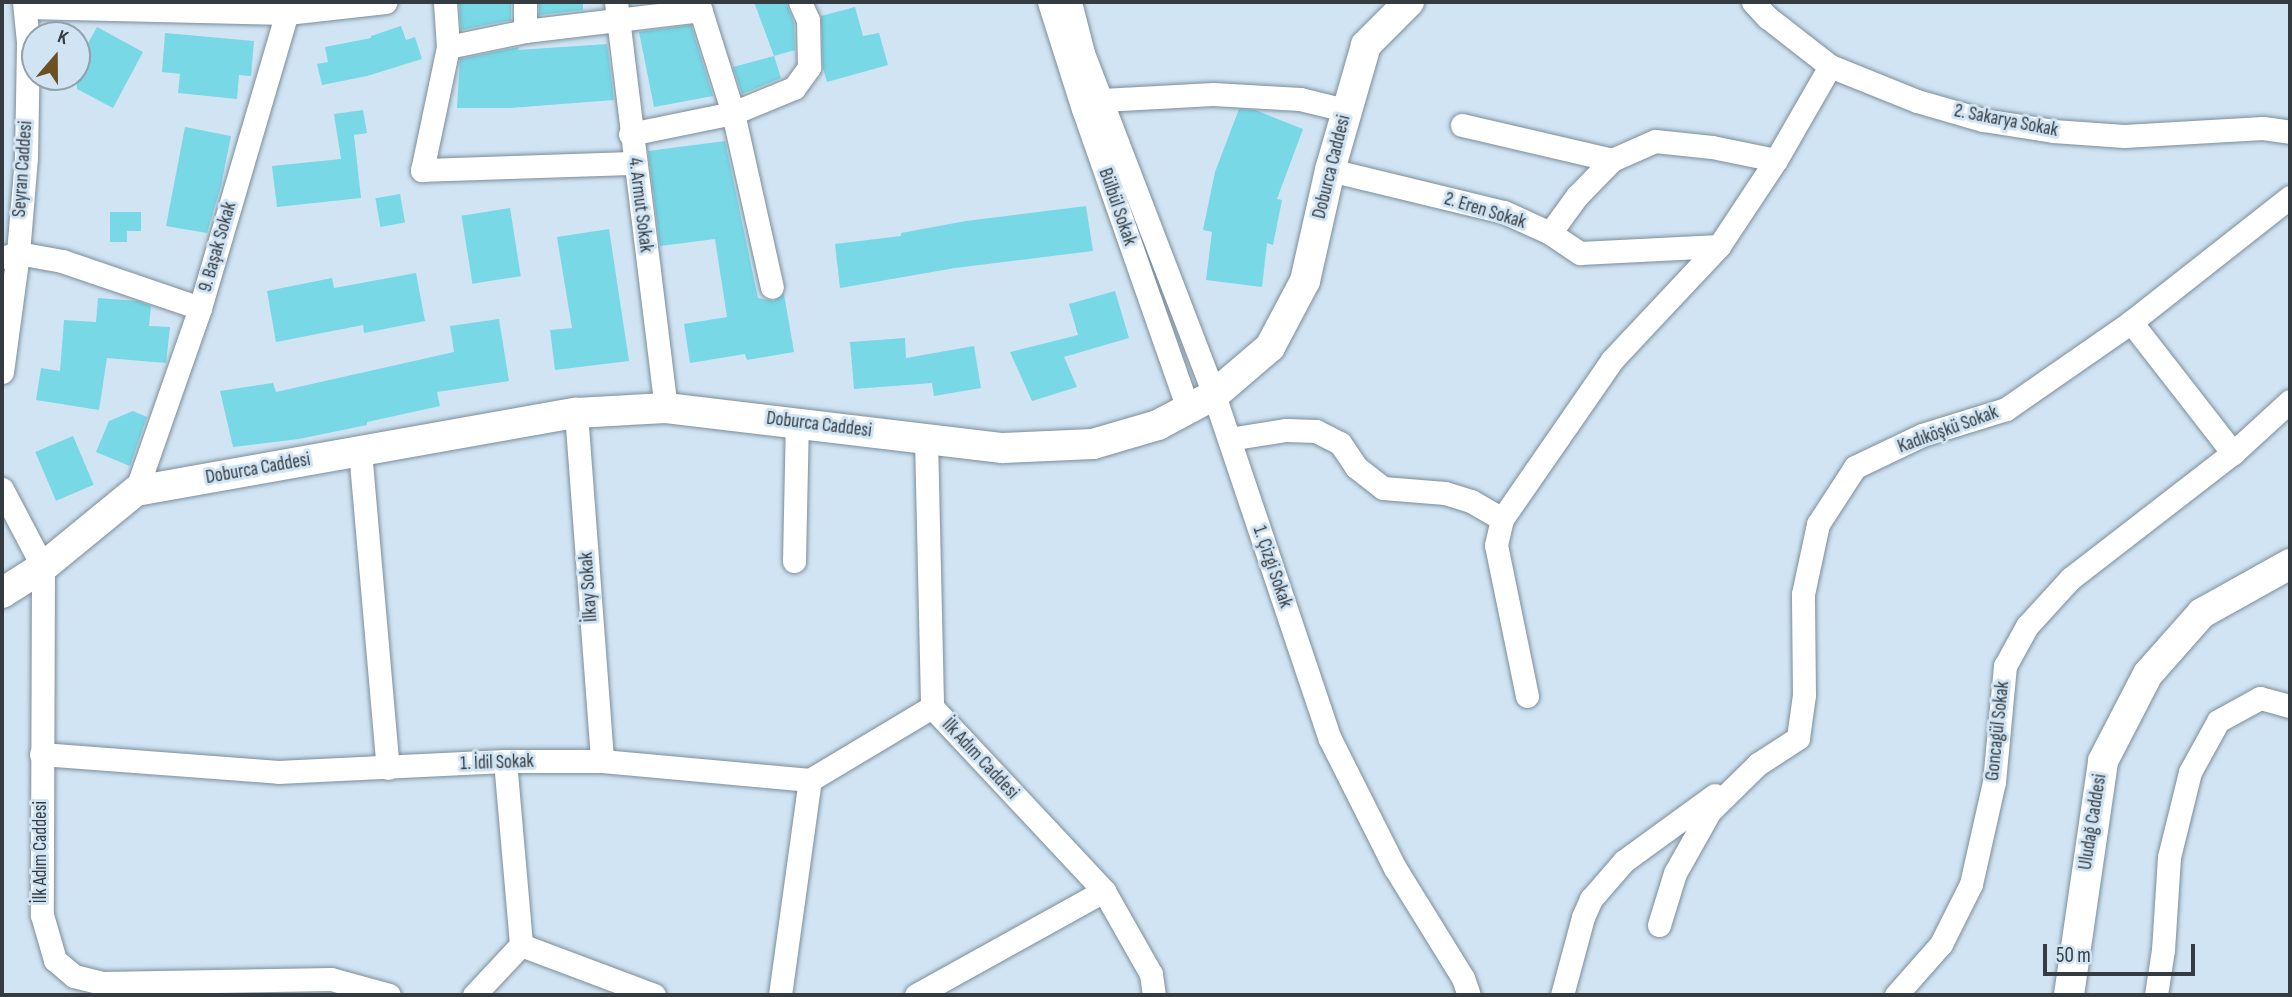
<!DOCTYPE html>
<meta charset="utf-8">
<style>
body{margin:0}
#map{position:relative;width:2292px;height:997px;overflow:hidden;background:#d1e4f3;font-family:"Sofia Sans Condensed",sans-serif}
div>[style]{position:absolute}
.building>*{inset:0;background:#78d8e6;transform-origin:0 0}
.roads{filter:drop-shadow(0 0 2px #7b8d9a) drop-shadow(0 0 2px #7b8d9a)}
.minor>*{height:23px;margin:-11.5px;padding:0 11.5px;transform-origin:11.5px;border-radius:11.5px;background:#fff}
.major>*{height:30px;margin:-15px;padding:0 15px;transform-origin:15px;border-radius:15px;background:#fff}
span{translate:-50% -50%;white-space:nowrap;text-align:center;line-height:1.15;-webkit-text-stroke:6px #d1e4f3;paint-order:stroke}
.street-label{font-size:19px;color:#343b41}
.frame{position:absolute;inset:0;border:4px solid #343b41;pointer-events:none}
.north{position:absolute;left:21px;top:21px;width:70px;height:70px;box-sizing:border-box;background:#d1e4f3;border:2px solid #92a0ac;border-radius:50%;rotate:20deg;font-size:19px;font-weight:700;line-height:28px;text-align:center;color:#343b41}
.north::after{content:'';display:block;margin:auto;width:24px;height:32px;background:#6c4f23;clip-path:polygon(50% 0,100% 100%,50% 72%,0 100%)}
.scale{position:absolute;left:2043px;top:944px;width:152px;height:32px;box-sizing:border-box;border:4px solid #343b41;border-top:0;padding-left:9px;font-size:21px;line-height:24px;white-space:nowrap;color:#343b41;-webkit-text-stroke:5px #d1e4f3;paint-order:stroke}
</style>
<div id="map">
<div class="building">
<i style="clip-path:polygon(459px 2px,511px 2px,511px 20px,461px 30px)"></i>
<i style="clip-path:polygon(539px 2px,583px 2px,583px 10px,539px 15px)"></i>
<i style="clip-path:polygon(754px 2px,786px 2px,794px 23px,795px 50px,774px 56px,781px 78px,742px 94px,733px 67px,774px 56px)"></i>
<i style="clip-path:polygon(855px 7px,863px 36px,879px 33px,888px 65px,827px 82px,823px 68px,821px 16px)"></i>
<i style="clip-path:polygon(691px 25px,713px 96px,654px 107px,639px 32px)"></i>
<i style="clip-path:polygon(401px 26px,406px 40px,415px 37px,422px 59px,367px 76px,322px 85px,317px 64px,328px 62px,325px 47px,371px 38px,371px 36px)"></i>
<i style="clip-path:polygon(97px 27px,143px 52px,113px 108px,77px 89px,77px 63px)"></i>
<i style="clip-path:polygon(165px 33px,254px 41px,251px 76px,239px 75px,237px 99px,178px 93px,180px 74px,162px 72px)"></i>
<i style="clip-path:polygon(607px 44px,614px 100px,510px 108px,457px 108px,460px 59px,519px 47px,518px 50px)"></i>
<i style="clip-path:polygon(1239px 109px,1255px 110px,1303px 129px,1277px 199px,1282px 200px,1273px 245px,1267px 243px,1262px 287px,1206px 280px,1212px 232px,1203px 230px,1215px 172px)"></i>
<i style="clip-path:polygon(363px 110px,367px 133px,354px 135px,361px 198px,277px 207px,272px 166px,341px 159px,334px 114px)"></i>
<i style="clip-path:polygon(185px 127px,231px 136px,221px 186px,207px 233px,166px 226px)"></i>
<i style="clip-path:polygon(725px 141px,758px 298px,774px 301px,784px 294px,794px 352px,747px 360px,745px 354px,690px 363px,684px 324px,727px 317px,715px 239px,660px 246px,648px 151px)"></i>
<i style="left:400px;top:194px;width:29px;height:25px;rotate:80deg"></i>
<i style="clip-path:polygon(1086px 206px,1093px 251px,955px 268px,840px 288px,835px 244px,901px 236px,901px 233px,966px 221px)"></i>
<i style="left:510px;top:208px;width:69px;height:49px;rotate:81deg"></i>
<i style="clip-path:polygon(110px 212px,141px 212px,141px 231px,127px 231px,127px 242px,110px 242px)"></i>
<i style="clip-path:polygon(609px 229px,629px 361px,555px 370px,550px 330px,572px 328px,557px 237px)"></i>
<i style="clip-path:polygon(416px 273px,425px 321px,364px 333px,363px 325px,276px 342px,267px 291px,332px 278px,334px 288px)"></i>
<i style="clip-path:polygon(1115px 291px,1129px 338px,1064px 357px,1077px 387px,1032px 401px,1010px 352px,1078px 335px,1069px 304px)"></i>
<i style="clip-path:polygon(98px 298px,137px 301px,151px 306px,149px 326px,170px 327px,166px 363px,107px 358px,99px 410px,36px 400px,41px 368px,60px 371px,64px 320px,96px 322px)"></i>
<i style="clip-path:polygon(499px 319px,509px 381px,437px 392px,440px 406px,367px 422px,367px 425px,299px 439px,233px 447px,220px 391px,273px 383px,276px 392px,454px 352px,450px 326px)"></i>
<i style="clip-path:polygon(905px 338px,906px 358px,974px 346px,981px 388px,934px 396px,932px 383px,854px 389px,850px 342px)"></i>
<i style="clip-path:polygon(133px 411px,147px 417px,130px 466px,96px 452px,109px 421px)"></i>
<i style="left:73px;top:436px;width:53px;height:41px;rotate:67deg"></i>
</div>
<div class="roads">
<div class="minor">
<i style="left:445px;top:2px;width:45px;rotate:86.2deg"></i>
<i style="left:448px;top:47px;width:126px;rotate:101.9deg"></i>
<i style="left:422px;top:170px;width:212px;rotate:-1.9deg"></i>
<i style="left:616px;top:2px;width:409px;rotate:83deg"></i>
<i style="left:698px;top:2px;width:116px;rotate:72.5deg"></i>
<i style="left:733px;top:113px;width:178px;rotate:77.4deg"></i>
<i style="left:1049px;top:2px;width:112px;rotate:72.4deg"></i>
<i style="left:1083px;top:109px;width:320px;rotate:70.7deg"></i>
<i style="left:1070px;top:2px;width:53px;rotate:75.7deg"></i>
<i style="left:1083px;top:53px;width:366px;rotate:69deg"></i>
<i style="left:1214px;top:395px;width:363px;rotate:71.4deg"></i>
<i style="left:1330px;top:739px;width:144px;rotate:63.3deg"></i>
<i style="left:1395px;top:868px;width:129px;rotate:58.3deg"></i>
<i style="left:1463px;top:978px;width:18px;rotate:71deg"></i>
<i style="left:1753px;top:2px;width:21px;rotate:47deg"></i>
<i style="left:1767px;top:17px;width:80px;rotate:37.9deg"></i>
<i style="left:1830px;top:66px;width:94px;rotate:21.9deg"></i>
<i style="left:1917px;top:101px;width:69px;rotate:16.1deg"></i>
<i style="left:1983px;top:120px;width:71px;rotate:8.9deg"></i>
<i style="left:2053px;top:131px;width:71px;rotate:4deg"></i>
<i style="left:2124px;top:136px;width:139px;rotate:-3.3deg"></i>
<i style="left:2263px;top:128px;width:27px;rotate:8deg"></i>
<i style="left:25px;top:7px;width:262px;rotate:1.3deg"></i>
<i style="left:287px;top:13px;width:99px;rotate:-6.4deg"></i>
<i style="left:525px;top:31px;width:29px;rotate:-90deg"></i>
<i style="left:448px;top:47px;width:79px;rotate:-11.7deg"></i>
<i style="left:525px;top:31px;width:177px;rotate:-6.8deg"></i>
<i style="left:1089px;top:106px;width:14px;rotate:-25deg"></i>
<i style="left:1102px;top:100px;width:111px;rotate:-3.1deg"></i>
<i style="left:1213px;top:94px;width:87px;rotate:3.3deg"></i>
<i style="left:1300px;top:99px;width:46px;rotate:13.7deg"></i>
<i style="left:1462px;top:125px;width:154px;rotate:13.1deg"></i>
<i style="left:630px;top:134px;width:105px;rotate:-11.5deg"></i>
<i style="left:733px;top:113px;width:66px;rotate:-22.3deg"></i>
<i style="left:794px;top:88px;width:26px;rotate:-54deg"></i>
<i style="left:809px;top:67px;width:47px;rotate:-91.2deg"></i>
<i style="left:808px;top:20px;width:20px;rotate:-114deg"></i>
<i style="left:1330px;top:170px;width:179px;rotate:13.6deg"></i>
<i style="left:1504px;top:212px;width:51px;rotate:24.5deg"></i>
<i style="left:1550px;top:233px;width:36px;rotate:34deg"></i>
<i style="left:1580px;top:253px;width:139px;rotate:-2.9deg"></i>
<i style="left:1550px;top:233px;width:46px;rotate:-53.9deg"></i>
<i style="left:1577px;top:196px;width:50px;rotate:-45.8deg"></i>
<i style="left:1612px;top:160px;width:47px;rotate:-23.8deg"></i>
<i style="left:1655px;top:141px;width:57px;rotate:6deg"></i>
<i style="left:1712px;top:147px;width:65px;rotate:11.5deg"></i>
<i style="left:5px;top:257px;width:14px;rotate:-17deg"></i>
<i style="left:18px;top:253px;width:45px;rotate:10.3deg"></i>
<i style="left:62px;top:261px;width:146px;rotate:18.8deg"></i>
<i style="left:2131px;top:322px;width:166px;rotate:52.1deg"></i>
<i style="left:2px;top:372px;width:120px;rotate:-82.3deg"></i>
<i style="left:18px;top:253px;width:95px;rotate:-85.2deg"></i>
<i style="left:26px;top:158px;width:116px;rotate:-89deg"></i>
<i style="left:28px;top:42px;width:40px;rotate:-95.7deg"></i>
<i style="left:576px;top:413px;width:349px;rotate:85.7deg"></i>
<i style="left:926px;top:438px;width:269px;rotate:88.7deg"></i>
<i style="left:932px;top:707px;width:252px;rotate:46.9deg"></i>
<i style="left:1104px;top:891px;width:95px;rotate:60.5deg"></i>
<i style="left:1151px;top:974px;width:21px;rotate:82deg"></i>
<i style="left:1229px;top:439px;width:58px;rotate:-9deg"></i>
<i style="left:1286px;top:430px;width:30px;rotate:2deg"></i>
<i style="left:1316px;top:431px;width:27px;rotate:27deg"></i>
<i style="left:1340px;top:443px;width:29px;rotate:56deg"></i>
<i style="left:1356px;top:467px;width:34px;rotate:38deg"></i>
<i style="left:1383px;top:488px;width:62px;rotate:4.6deg"></i>
<i style="left:1445px;top:493px;width:27px;rotate:17deg"></i>
<i style="left:1471px;top:501px;width:36px;rotate:30deg"></i>
<i style="left:360px;top:451px;width:318px;rotate:85deg"></i>
<i style="left:2px;top:489px;width:88px;rotate:62.3deg"></i>
<i style="left:43px;top:567px;width:348px;rotate:90.2deg"></i>
<i style="left:42px;top:915px;width:47px;rotate:73.9deg"></i>
<i style="left:55px;top:960px;width:25px;rotate:40deg"></i>
<i style="left:74px;top:976px;width:29px;rotate:14deg"></i>
<i style="left:102px;top:983px;width:229px;rotate:-1deg"></i>
<i style="left:331px;top:979px;width:60px;rotate:15.4deg"></i>
<i style="left:136px;top:491px;width:194px;rotate:-70.7deg"></i>
<i style="left:200px;top:308px;width:308px;rotate:-73.6deg"></i>
<i style="left:287px;top:13px;width:13px;rotate:-58deg"></i>
<i style="left:794px;top:561px;width:140px;rotate:-88.8deg"></i>
<i style="left:1527px;top:696px;width:154px;rotate:-101.6deg"></i>
<i style="left:1496px;top:545px;width:27px;rotate:-77deg"></i>
<i style="left:1502px;top:519px;width:193px;rotate:-55.3deg"></i>
<i style="left:1612px;top:360px;width:156px;rotate:-46.8deg"></i>
<i style="left:1719px;top:246px;width:103px;rotate:-56.5deg"></i>
<i style="left:1776px;top:160px;width:108px;rotate:-60.1deg"></i>
<i style="left:41px;top:754px;width:238px;rotate:4.3deg"></i>
<i style="left:278px;top:772px;width:227px;rotate:-2.8deg"></i>
<i style="left:505px;top:761px;width:97px"></i>
<i style="left:602px;top:761px;width:209px;rotate:5.2deg"></i>
<i style="left:810px;top:780px;width:142px;rotate:-30.9deg"></i>
<i style="left:505px;top:761px;width:185px;rotate:85deg"></i>
<i style="left:1659px;top:925px;width:54px;rotate:-72.9deg"></i>
<i style="left:1675px;top:873px;width:71px;rotate:-60.6deg"></i>
<i style="left:1710px;top:811px;width:67px;rotate:-44.4deg"></i>
<i style="left:1758px;top:764px;width:48px;rotate:-33deg"></i>
<i style="left:1798px;top:738px;width:43px;rotate:-82.1deg"></i>
<i style="left:1804px;top:695px;width:101px;rotate:-90.6deg"></i>
<i style="left:1803px;top:594px;width:72px;rotate:-77.9deg"></i>
<i style="left:1818px;top:524px;width:68px;rotate:-57deg"></i>
<i style="left:1855px;top:467px;width:74px;rotate:-25.5deg"></i>
<i style="left:1922px;top:435px;width:88px;rotate:-17.2deg"></i>
<i style="left:2006px;top:409px;width:152px;rotate:-34.8deg"></i>
<i style="left:2131px;top:322px;width:202px;rotate:-38.2deg"></i>
<i style="left:474px;top:995px;width:69px;rotate:-46.8deg"></i>
<i style="left:521px;top:945px;width:142px;rotate:20.6deg"></i>
<i style="left:780px;top:995px;width:217px;rotate:-82.1deg"></i>
<i style="left:916px;top:995px;width:215px;rotate:-29deg"></i>
<i style="left:1562px;top:995px;width:81px;rotate:-74.9deg"></i>
<i style="left:1583px;top:917px;width:20px;rotate:-66deg"></i>
<i style="left:1591px;top:899px;width:50px;rotate:-49deg"></i>
<i style="left:1624px;top:861px;width:112px;rotate:-36deg"></i>
<i style="left:1896px;top:995px;width:68px;rotate:-48.6deg"></i>
<i style="left:1941px;top:944px;width:67px;rotate:-63.4deg"></i>
<i style="left:1971px;top:884px;width:105px;rotate:-77.3deg"></i>
<i style="left:1994px;top:782px;width:117px;rotate:-84.6deg"></i>
<i style="left:2005px;top:666px;width:46px;rotate:-61.2deg"></i>
<i style="left:2027px;top:626px;width:65px;rotate:-47.5deg"></i>
<i style="left:2071px;top:578px;width:205px;rotate:-37.7deg"></i>
<i style="left:2233px;top:453px;width:77px;rotate:-42.4deg"></i>
<i style="left:2156px;top:995px;width:46px;rotate:-81.2deg"></i>
<i style="left:2163px;top:950px;width:93px;rotate:-86.3deg"></i>
<i style="left:2169px;top:857px;width:88px;rotate:-76.1deg"></i>
<i style="left:2190px;top:772px;width:58px;rotate:-61.2deg"></i>
<i style="left:2218px;top:721px;width:48px;rotate:-28.7deg"></i>
<i style="left:2260px;top:698px;width:31px;rotate:15deg"></i>
</div>
<div class="major">
<i style="left:2px;top:593px;width:49px;rotate:-32.4deg"></i>
<i style="left:43px;top:567px;width:120px;rotate:-39.3deg"></i>
<i style="left:136px;top:491px;width:447px;rotate:-10.1deg"></i>
<i style="left:576px;top:413px;width:90px;rotate:-3.2deg"></i>
<i style="left:666px;top:408px;width:339px;rotate:6.8deg"></i>
<i style="left:1003px;top:448px;width:90px;rotate:-2.5deg"></i>
<i style="left:1093px;top:444px;width:68px;rotate:-16.3deg"></i>
<i style="left:1158px;top:425px;width:64px;rotate:-28.2deg"></i>
<i style="left:1214px;top:395px;width:74px;rotate:-40.6deg"></i>
<i style="left:1270px;top:347px;width:75px;rotate:-62.1deg"></i>
<i style="left:1305px;top:281px;width:114px;rotate:-77.3deg"></i>
<i style="left:1330px;top:170px;width:130px;rotate:-73.9deg"></i>
<i style="left:1366px;top:45px;width:61px;rotate:-45deg"></i>
<i style="left:2069px;top:995px;width:236px;rotate:-81.7deg"></i>
<i style="left:2103px;top:761px;width:98px;rotate:-62.7deg"></i>
<i style="left:2148px;top:674px;width:81px;rotate:-48.5deg"></i>
<i style="left:2202px;top:613px;width:101px;rotate:-29.1deg"></i>
</div>
</div>
<div class="street-label">
<span style="left:2006px;top:121px;rotate:11deg">2. Sakarya Sokak</span>
<span style="left:1332px;top:167px;rotate:-76deg">Doburca Caddesi</span>
<span style="left:23px;top:169px;rotate:-86deg">Seyran Caddesi</span>
<span style="left:640px;top:205px;rotate:83deg">4. Armut Sokak</span>
<span style="left:1117px;top:207px;rotate:71deg">Bülbül Sokak</span>
<span style="left:1485px;top:211px;rotate:17deg">2. Eren Sokak</span>
<span style="left:218px;top:247px;rotate:-74deg">9. Başak Sokak</span>
<span style="left:819px;top:425px;rotate:7deg">Doburca Caddesi</span>
<span style="left:1948px;top:430px;rotate:-20deg">Kadıköşkü Sokak</span>
<span style="left:258px;top:469px;rotate:-10deg">Doburca Caddesi</span>
<span style="left:1272px;top:567px;rotate:71deg">1. Çizgi Sokak</span>
<span style="left:589px;top:587px;rotate:-94deg">İlkay Sokak</span>
<span style="left:1998px;top:731px;rotate:-84deg">Goncagül Sokak</span>
<span style="left:980px;top:759px;rotate:47deg">İlk Adım Caddesi</span>
<span style="left:497px;top:763px;rotate:-2deg">1. İdil Sokak</span>
<span style="left:2093px;top:822px;rotate:-81deg">Uludağ Caddesi</span>
<span style="left:41px;top:852px;rotate:-90deg">İlk Adım Caddesi</span>
</div>
<div class="frame"></div>
<div class="north">K</div>
<div class="scale">50 m</div>
</div>
